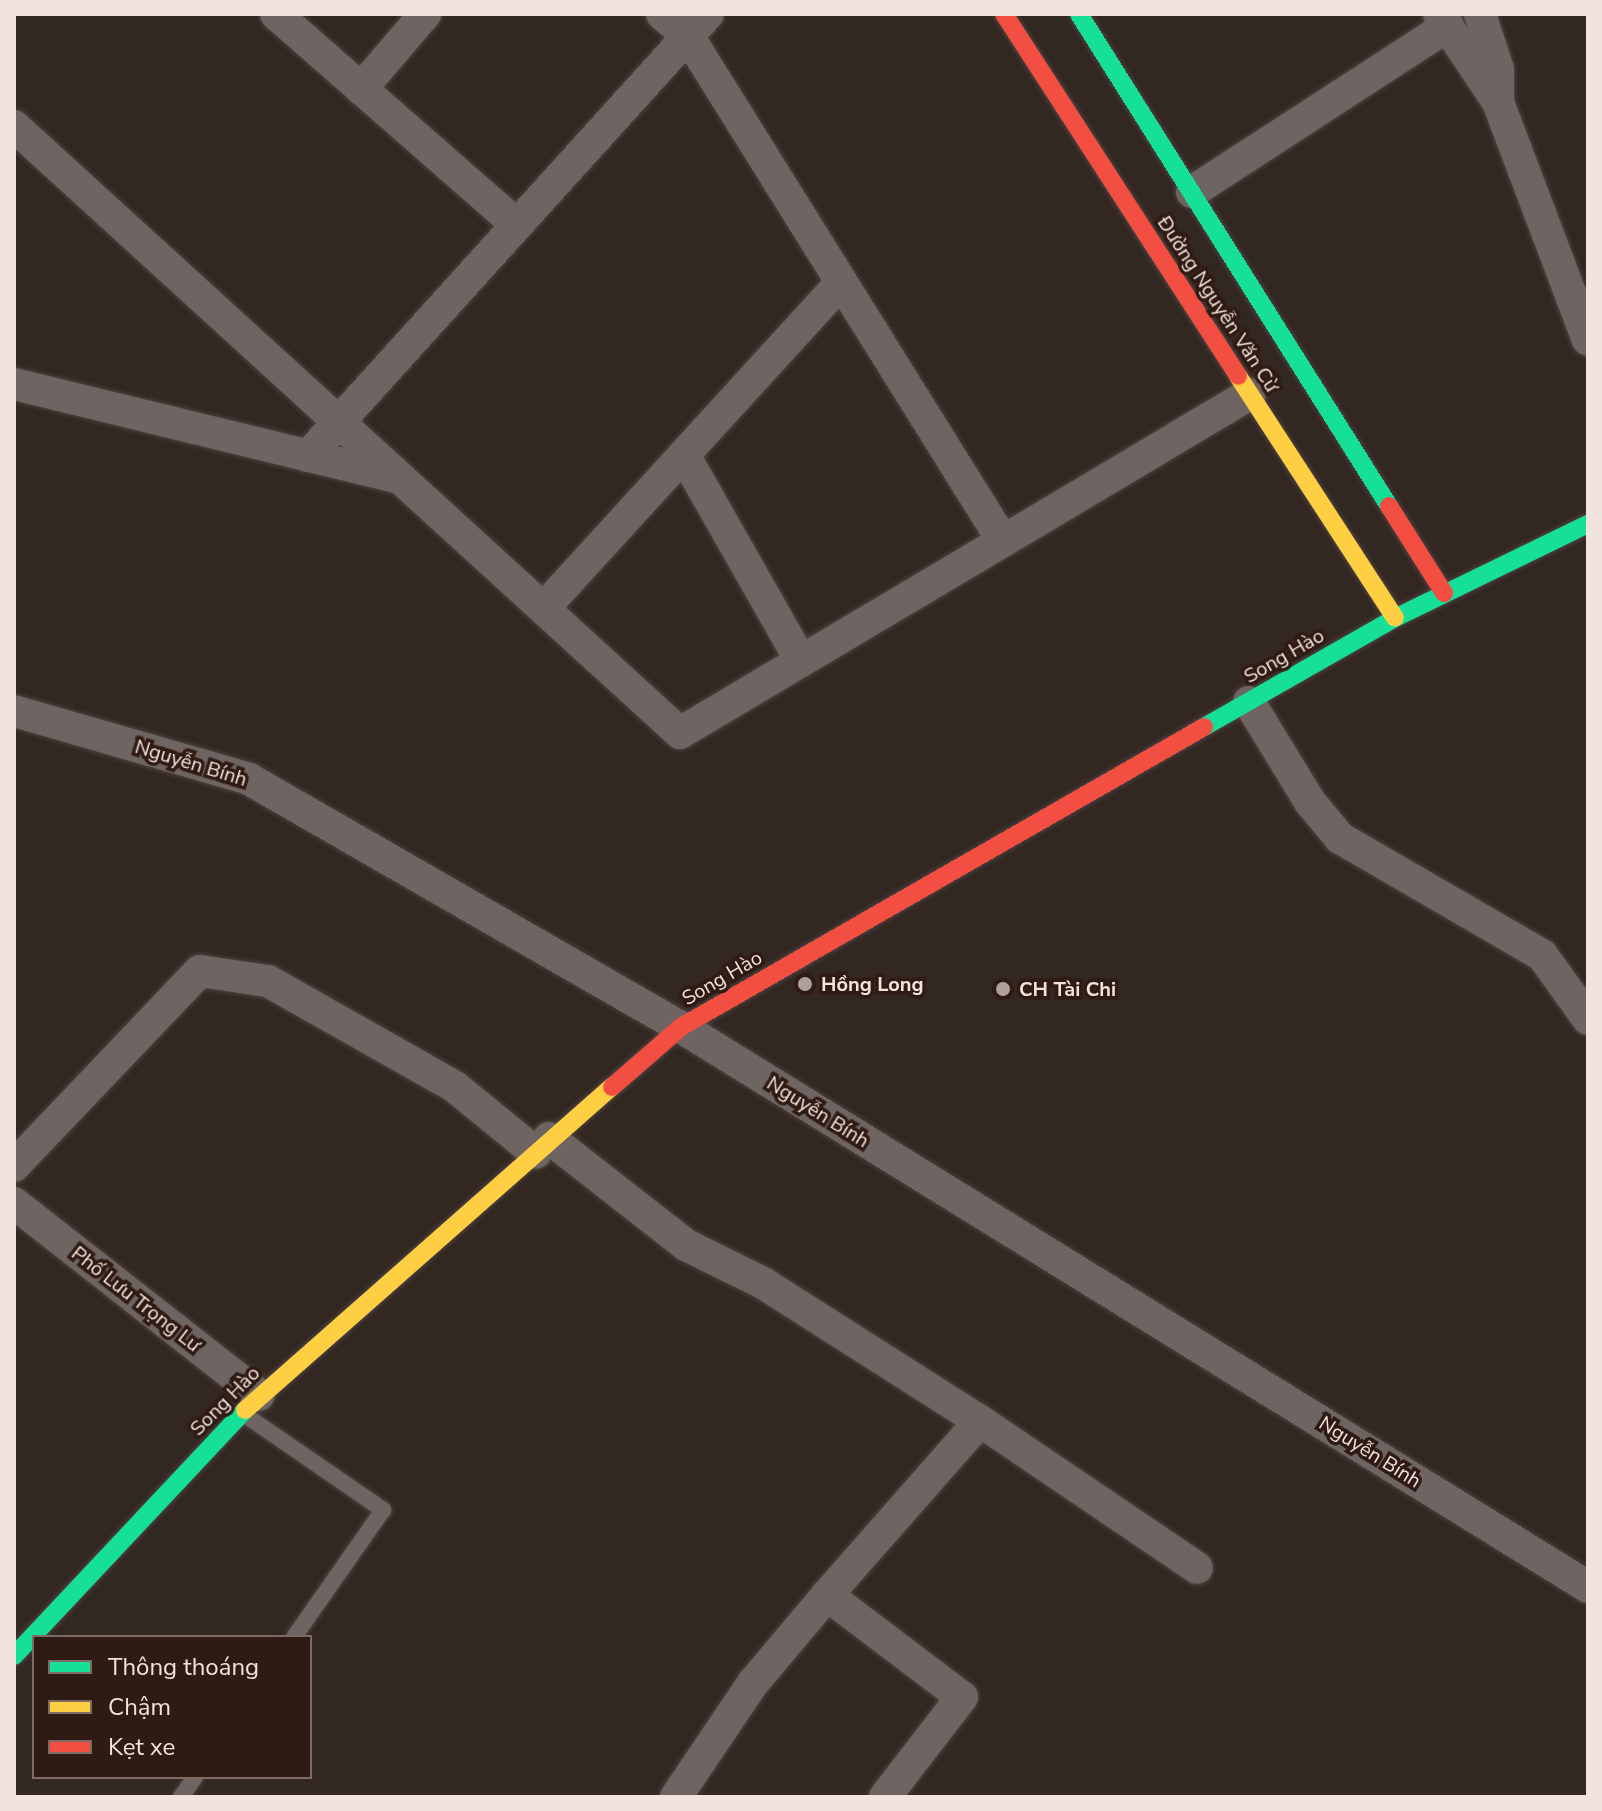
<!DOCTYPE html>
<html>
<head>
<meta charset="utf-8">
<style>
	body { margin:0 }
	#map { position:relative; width:1602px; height:1811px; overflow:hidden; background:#332722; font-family:"Nunito Sans",sans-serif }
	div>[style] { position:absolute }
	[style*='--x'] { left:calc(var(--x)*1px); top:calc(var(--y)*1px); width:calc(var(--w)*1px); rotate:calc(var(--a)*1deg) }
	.roads { filter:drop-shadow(0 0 2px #4d433f) drop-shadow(0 0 2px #4d433f) }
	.lane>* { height:16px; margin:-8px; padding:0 8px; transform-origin:8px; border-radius:8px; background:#6e6461 }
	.street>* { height:32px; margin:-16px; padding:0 16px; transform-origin:16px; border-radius:16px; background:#6e6461 }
	.fast>* { height:18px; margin:-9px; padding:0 9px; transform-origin:9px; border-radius:9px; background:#16e098 }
	.slow>* { height:18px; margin:-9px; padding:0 9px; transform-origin:9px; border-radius:9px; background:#ffcf43 }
	.jam>* { height:18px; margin:-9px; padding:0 9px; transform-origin:9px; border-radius:9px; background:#f24e42 }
	.dots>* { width:22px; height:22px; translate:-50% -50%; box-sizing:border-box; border:4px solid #2f1b13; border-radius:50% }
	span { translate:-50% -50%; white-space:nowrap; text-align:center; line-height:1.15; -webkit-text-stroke:7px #2f1b13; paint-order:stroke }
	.street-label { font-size:20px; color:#f1e3dd }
	.poi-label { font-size:20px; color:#f1e3dd; font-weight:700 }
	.left { translate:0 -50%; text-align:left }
	.frame { position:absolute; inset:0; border:16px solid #f1e3dd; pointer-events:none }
	.legend { position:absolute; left:32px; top:1635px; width:280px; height:144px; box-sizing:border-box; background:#2f1b13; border:2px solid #7d6b64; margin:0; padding:10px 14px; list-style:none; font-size:24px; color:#f1e3dd }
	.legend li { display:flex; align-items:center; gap:16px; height:40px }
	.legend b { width:40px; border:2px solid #7d6b64 }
</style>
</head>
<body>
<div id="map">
	<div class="roads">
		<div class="lane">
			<div style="--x:245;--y:1415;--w:168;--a:34.5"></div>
			<div style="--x:383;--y:1510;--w:155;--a:125"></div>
			<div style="--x:181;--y:1797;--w:24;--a:-55"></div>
		</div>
		<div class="street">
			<div style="--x:276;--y:14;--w:320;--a:41.2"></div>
			<div style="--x:662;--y:14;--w:34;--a:40"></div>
			<div style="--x:688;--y:36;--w:595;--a:58.05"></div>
			<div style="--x:1439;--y:14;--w:106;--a:56.2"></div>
			<div style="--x:1498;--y:102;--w:254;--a:69.3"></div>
			<div style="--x:1480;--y:14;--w:58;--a:71.9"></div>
			<div style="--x:1498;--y:69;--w:31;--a:90"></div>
			<div style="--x:361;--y:89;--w:99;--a:-49.5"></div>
			<div style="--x:14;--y:126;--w:901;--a:42.35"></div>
			<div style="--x:680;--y:733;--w:663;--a:-30.74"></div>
			<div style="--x:1192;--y:192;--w:305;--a:-33"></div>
			<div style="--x:14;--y:384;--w:397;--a:13.7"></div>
			<div style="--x:684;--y:455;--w:237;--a:60.4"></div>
			<div style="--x:308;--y:456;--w:596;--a:-47.86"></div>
			<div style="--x:544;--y:608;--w:440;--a:-47.6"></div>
			<div style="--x:1249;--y:702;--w:117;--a:58.6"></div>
			<div style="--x:1310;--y:802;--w:47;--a:50.2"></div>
			<div style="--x:1340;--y:838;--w:233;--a:30.1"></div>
			<div style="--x:1542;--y:955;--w:79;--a:54.3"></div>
			<div style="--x:14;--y:711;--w:245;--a:16.1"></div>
			<div style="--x:249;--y:779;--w:498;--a:29.9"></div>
			<div style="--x:681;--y:1027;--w:1066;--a:31.69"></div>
			<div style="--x:549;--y:1138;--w:174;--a:38"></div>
			<div style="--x:686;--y:1245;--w:86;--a:26.3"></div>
			<div style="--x:763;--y:1283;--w:257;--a:32.5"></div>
			<div style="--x:980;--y:1421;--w:232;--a:131.3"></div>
			<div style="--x:827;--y:1595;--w:169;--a:37.1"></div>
			<div style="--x:962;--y:1697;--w:126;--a:127.6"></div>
			<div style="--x:14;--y:1166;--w:269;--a:-46.4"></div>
			<div style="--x:200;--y:971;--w:69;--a:8.4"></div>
			<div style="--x:268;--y:981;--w:215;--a:29.5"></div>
			<div style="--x:455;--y:1087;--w:104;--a:39.2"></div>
			<div style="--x:14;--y:1203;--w:311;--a:38.1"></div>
			<div style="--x:980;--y:1421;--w:262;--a:34.1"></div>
			<div style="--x:676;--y:1797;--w:138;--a:-56"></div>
			<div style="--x:753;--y:1683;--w:115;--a:-49.9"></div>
		</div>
		<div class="fast">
			<div style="--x:1079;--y:14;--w:582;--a:57.79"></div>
			<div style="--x:1204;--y:727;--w:220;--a:-29.7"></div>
			<div style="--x:1395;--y:618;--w:215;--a:-26"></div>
			<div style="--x:14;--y:1656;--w:337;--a:-46.8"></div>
		</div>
		<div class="slow">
			<div style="--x:1238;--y:376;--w:288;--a:57"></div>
			<div style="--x:245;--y:1410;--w:489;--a:-41.4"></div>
		</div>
		<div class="jam">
			<div style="--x:1004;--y:14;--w:431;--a:57.1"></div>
			<div style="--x:1389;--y:506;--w:103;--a:57.7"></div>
			<div style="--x:612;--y:1087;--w:91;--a:-41"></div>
			<div style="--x:681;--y:1027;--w:603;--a:-29.84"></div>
		</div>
	</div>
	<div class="dots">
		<div style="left:805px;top:984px;background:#aea19c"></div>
		<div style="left:1003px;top:989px;background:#aea19c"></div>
	</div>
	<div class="street-label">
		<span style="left:1218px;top:304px;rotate:57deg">Đường Nguyễn Văn Cừ</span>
		<span style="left:1284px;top:656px;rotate:-30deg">Song Hào</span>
		<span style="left:191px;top:763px;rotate:17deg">Nguyễn Bính</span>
		<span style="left:722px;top:978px;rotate:-30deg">Song Hào</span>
		<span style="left:818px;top:1112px;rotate:32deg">Nguyễn Bính</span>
		<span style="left:136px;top:1299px;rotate:38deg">Phố Lưu Trọng Lư</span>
		<span style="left:225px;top:1401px;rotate:-45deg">Song Hào</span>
		<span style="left:1370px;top:1452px;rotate:32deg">Nguyễn Bính</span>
	</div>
	<div class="poi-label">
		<span class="left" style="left:821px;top:984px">Hồng Long</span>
		<span class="left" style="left:1019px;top:989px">CH Tài Chi</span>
	</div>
	<div class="frame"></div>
	<ul class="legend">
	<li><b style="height:10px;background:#16e098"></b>Thông thoáng</li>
	<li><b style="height:10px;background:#ffcf43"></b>Chậm</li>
	<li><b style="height:10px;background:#f24e42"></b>Kẹt xe</li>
	</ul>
</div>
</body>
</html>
